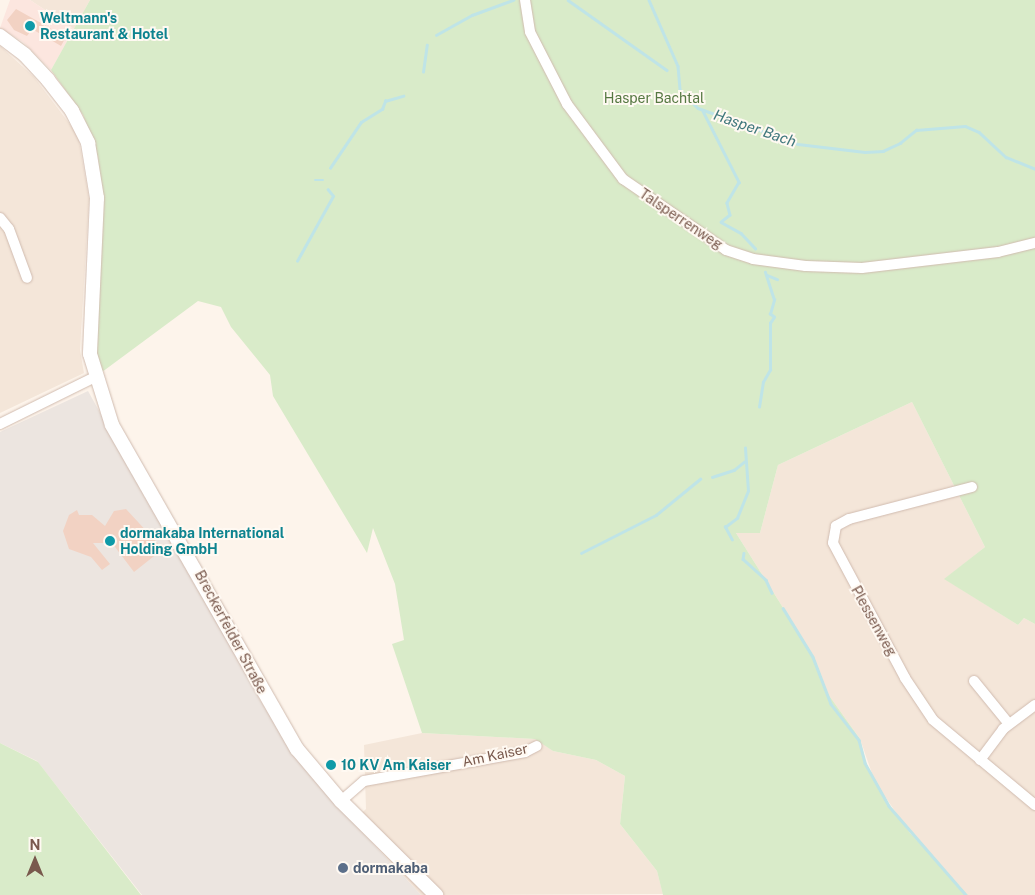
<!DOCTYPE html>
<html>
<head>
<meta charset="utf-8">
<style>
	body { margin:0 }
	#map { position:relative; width:1035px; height:895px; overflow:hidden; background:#fdf4eb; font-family:"Public Sans",sans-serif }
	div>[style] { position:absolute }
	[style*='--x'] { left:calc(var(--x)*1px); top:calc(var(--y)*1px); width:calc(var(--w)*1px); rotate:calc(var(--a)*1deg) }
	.residential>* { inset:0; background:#f4e6d9 }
	.commercial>* { inset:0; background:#fce6df }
	.industrial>* { inset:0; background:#ece5e0 }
	.green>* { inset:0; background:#d9ebc9 }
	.stream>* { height:2.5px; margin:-1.25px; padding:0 1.25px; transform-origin:1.25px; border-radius:1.25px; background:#bfe4e7 }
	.building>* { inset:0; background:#f2d2c3 }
	.roads { filter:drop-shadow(0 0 1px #d0bbaf) drop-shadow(0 0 1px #d0bbaf) }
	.minor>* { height:10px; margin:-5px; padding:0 5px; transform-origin:5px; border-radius:5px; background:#fff }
	.secondary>* { height:14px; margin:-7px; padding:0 7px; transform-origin:7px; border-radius:7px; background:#fff }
	.dots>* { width:14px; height:14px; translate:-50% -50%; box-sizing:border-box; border:2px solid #fff9f2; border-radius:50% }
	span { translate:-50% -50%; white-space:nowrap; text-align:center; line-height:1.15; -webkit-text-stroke:4px #fff9f2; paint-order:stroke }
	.culture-label { font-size:14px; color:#0d838f; font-weight:700 }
	.left { translate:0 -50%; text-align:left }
	.park-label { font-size:14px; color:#567842 }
	.street-label { font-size:14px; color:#79594d }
	.service-label { font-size:14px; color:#4e5e75; font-weight:700 }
	.water-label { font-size:15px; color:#40787d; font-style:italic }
	.north { position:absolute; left:10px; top:835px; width:50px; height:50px; -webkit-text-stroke:4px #fff9f2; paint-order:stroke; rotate:0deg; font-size:14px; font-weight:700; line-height:20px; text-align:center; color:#79594d }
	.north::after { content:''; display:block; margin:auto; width:18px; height:22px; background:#79594d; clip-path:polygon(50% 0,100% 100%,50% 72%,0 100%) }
</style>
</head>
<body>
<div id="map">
	<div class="residential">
		<div style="clip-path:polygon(30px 0,90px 0,74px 29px)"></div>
		<div style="clip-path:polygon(0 46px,34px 77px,78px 135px,89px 199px,80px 350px,84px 373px,0 413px)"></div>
		<div style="clip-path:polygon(912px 402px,985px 547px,945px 579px,1018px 625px,1024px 618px,1035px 624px,1035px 895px,968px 895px,910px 833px,875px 782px,860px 739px,828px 694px,814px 657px,736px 533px,760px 533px,778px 465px)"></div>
		<div style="clip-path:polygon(422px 733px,536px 739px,553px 751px,596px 760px,625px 776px,620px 824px,657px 871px,663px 894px,421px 895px,353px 821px,366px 809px,364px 745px)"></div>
	</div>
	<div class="commercial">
		<div style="clip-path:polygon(10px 0,30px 0,74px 29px,51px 70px,23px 42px,0 28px)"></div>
	</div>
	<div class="industrial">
		<div style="clip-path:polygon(88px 391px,260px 700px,311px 777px,421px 895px,142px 895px,37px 761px,0 743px,0 432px)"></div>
	</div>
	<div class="green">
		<div style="clip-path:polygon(90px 0,1035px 0,1035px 624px,1024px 618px,1018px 625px,944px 579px,985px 547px,912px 402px,778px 465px,760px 533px,736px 533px,814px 657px,828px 694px,860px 739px,866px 763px,890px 806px,910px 833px,968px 895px,663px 895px,657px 871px,620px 824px,625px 776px,596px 760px,553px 751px,535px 739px,422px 733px,392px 644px,404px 640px,395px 584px,373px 528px,367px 553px,273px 396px,270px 375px,231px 327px,221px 307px,198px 301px,98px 375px,93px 311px,100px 197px,98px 157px,83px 115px,51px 70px)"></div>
		<div style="clip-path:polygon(0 743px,38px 762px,141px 895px,0 895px)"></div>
	</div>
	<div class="stream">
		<div style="--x:568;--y:0;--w:121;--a:35.3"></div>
		<div style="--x:649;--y:0;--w:72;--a:66.3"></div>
		<div style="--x:678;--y:66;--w:24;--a:85"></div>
		<div style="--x:680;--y:90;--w:25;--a:45"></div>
		<div style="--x:698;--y:108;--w:106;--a:19.8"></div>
		<div style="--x:798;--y:144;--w:67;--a:6.8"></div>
		<div style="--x:865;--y:152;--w:18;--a:-3"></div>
		<div style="--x:883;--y:151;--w:19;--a:-25"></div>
		<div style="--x:900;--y:143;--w:21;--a:-39"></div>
		<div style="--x:916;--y:130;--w:49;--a:-4.7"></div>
		<div style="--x:965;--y:126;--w:15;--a:23"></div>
		<div style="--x:979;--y:132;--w:37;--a:43"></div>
		<div style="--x:1006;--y:157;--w:31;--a:22"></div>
		<div style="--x:436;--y:35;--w:41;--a:-29.1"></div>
		<div style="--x:472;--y:15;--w:44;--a:-20.1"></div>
		<div style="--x:423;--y:72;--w:27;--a:-82"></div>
		<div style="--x:703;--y:111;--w:80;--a:63.1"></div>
		<div style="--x:739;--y:182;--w:24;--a:120"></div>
		<div style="--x:727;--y:203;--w:12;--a:76"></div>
		<div style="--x:730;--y:215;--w:11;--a:142"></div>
		<div style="--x:721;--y:222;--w:23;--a:29"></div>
		<div style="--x:741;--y:233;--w:21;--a:47"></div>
		<div style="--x:330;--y:168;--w:55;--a:-56"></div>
		<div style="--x:361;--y:122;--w:25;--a:-32"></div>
		<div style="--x:382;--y:109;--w:9;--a:-69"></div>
		<div style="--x:385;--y:101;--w:19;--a:-16"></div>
		<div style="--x:315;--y:180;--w:8;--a:0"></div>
		<div style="--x:297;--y:261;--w:74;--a:-61"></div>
		<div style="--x:333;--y:196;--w:8;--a:-130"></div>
		<div style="--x:767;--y:275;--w:11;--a:22"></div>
		<div style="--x:759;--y:407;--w:25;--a:-81"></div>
		<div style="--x:763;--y:382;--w:14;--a:-60"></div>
		<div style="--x:770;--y:370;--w:47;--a:-90"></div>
		<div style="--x:770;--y:323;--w:7;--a:-56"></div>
		<div style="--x:774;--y:317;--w:5;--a:-143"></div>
		<div style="--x:770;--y:314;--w:15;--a:-74"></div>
		<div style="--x:774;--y:300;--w:29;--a:-108"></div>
		<div style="--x:712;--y:477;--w:23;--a:-18"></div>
		<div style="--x:734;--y:470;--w:13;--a:-39"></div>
		<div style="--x:732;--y:540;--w:15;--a:-118"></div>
		<div style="--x:725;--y:527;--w:15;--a:-37"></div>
		<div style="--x:737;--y:518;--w:29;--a:-68"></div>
		<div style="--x:748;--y:491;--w:43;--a:-94"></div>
		<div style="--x:581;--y:553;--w:84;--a:-26.9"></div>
		<div style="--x:656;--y:515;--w:57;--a:-39.3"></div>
		<div style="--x:744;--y:553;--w:6;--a:99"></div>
		<div style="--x:743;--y:559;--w:31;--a:42"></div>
		<div style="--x:766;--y:580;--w:14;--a:65"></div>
		<div style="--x:783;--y:608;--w:57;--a:58.5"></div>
		<div style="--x:813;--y:657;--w:50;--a:69"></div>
		<div style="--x:831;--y:704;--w:46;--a:52.1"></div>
		<div style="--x:859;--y:740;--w:24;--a:75"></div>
		<div style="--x:865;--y:763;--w:49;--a:60.8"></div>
		<div style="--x:889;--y:806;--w:118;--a:49.1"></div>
	</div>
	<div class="building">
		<div style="clip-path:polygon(16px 9px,66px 37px,61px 46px,32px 29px,27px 36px,14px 30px,7px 20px)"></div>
		<div style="clip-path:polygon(126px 509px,163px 549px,134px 572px,112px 543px,93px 543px,110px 564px,102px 570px,91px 557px,69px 549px,63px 531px,69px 515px,77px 510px,79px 515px,92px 515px,105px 526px,114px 511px)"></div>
	</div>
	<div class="roads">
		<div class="minor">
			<div style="--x:525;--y:0;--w:32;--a:81"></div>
			<div style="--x:530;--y:32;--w:81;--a:62.8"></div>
			<div style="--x:567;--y:104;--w:94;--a:53.3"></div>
			<div style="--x:623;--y:179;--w:125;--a:34.6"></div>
			<div style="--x:726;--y:250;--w:28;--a:18"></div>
			<div style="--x:753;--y:259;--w:53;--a:7.5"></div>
			<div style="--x:806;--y:266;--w:56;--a:2"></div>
			<div style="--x:862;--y:268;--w:137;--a:-6.7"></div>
			<div style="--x:998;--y:252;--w:38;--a:-14"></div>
			<div style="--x:0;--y:218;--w:14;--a:51"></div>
			<div style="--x:9;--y:229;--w:52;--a:69.8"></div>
			<div style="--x:0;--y:424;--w:106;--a:-26.3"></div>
			<div style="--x:972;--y:487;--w:127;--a:165.4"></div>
			<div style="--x:849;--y:519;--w:15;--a:152"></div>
			<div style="--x:836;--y:526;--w:17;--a:100"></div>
			<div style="--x:833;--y:543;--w:153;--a:61.9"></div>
			<div style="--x:905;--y:678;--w:50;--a:56.3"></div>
			<div style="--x:933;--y:720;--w:133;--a:39.8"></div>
			<div style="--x:974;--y:681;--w:55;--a:50.9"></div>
			<div style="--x:980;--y:760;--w:39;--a:-53"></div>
			<div style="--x:1003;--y:729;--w:40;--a:-37"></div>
			<div style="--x:341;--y:801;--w:30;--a:-41"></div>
			<div style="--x:364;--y:781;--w:164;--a:-10.2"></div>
			<div style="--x:525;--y:752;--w:13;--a:-27"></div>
		</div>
		<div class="secondary">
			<div style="--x:0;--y:36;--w:31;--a:37"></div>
			<div style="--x:25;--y:55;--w:34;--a:47"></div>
			<div style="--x:48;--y:80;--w:39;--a:52"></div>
			<div style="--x:72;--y:111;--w:36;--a:63"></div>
			<div style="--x:88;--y:143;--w:56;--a:80.7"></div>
			<div style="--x:97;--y:198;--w:156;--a:92.6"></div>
			<div style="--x:90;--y:354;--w:74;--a:72.8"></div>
			<div style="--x:112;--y:425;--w:373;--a:60.3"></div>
			<div style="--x:297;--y:749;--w:68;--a:49.8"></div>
			<div style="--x:341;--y:801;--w:134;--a:44.7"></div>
		</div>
	</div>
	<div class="dots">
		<div style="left:30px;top:26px;background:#0f9aa8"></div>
		<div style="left:110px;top:541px;background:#0f9aa8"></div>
		<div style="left:331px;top:765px;background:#0f9aa8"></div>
		<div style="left:343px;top:868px;background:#5c6f8a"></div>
	</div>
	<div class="culture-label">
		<span class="left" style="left:40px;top:26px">Weltmann's<br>Restaurant &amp; Hotel</span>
		<span class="left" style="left:120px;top:541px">dormakaba International<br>Holding GmbH</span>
		<span class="left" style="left:341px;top:765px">10 KV Am Kaiser</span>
	</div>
	<div class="park-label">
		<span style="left:654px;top:98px">Hasper Bachtal</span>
	</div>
	<div class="street-label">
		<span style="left:681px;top:219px;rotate:34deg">Talsperrenweg</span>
		<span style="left:874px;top:621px;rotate:61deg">Plessenweg</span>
		<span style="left:231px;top:632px;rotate:62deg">Breckerfelder Straße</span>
		<span style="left:495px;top:755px;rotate:-12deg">Am Kaiser</span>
	</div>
	<div class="service-label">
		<span class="left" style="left:353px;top:868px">dormakaba</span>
	</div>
	<div class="water-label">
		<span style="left:755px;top:128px;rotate:19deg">Hasper Bach</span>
	</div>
	<div class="north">N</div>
</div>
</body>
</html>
